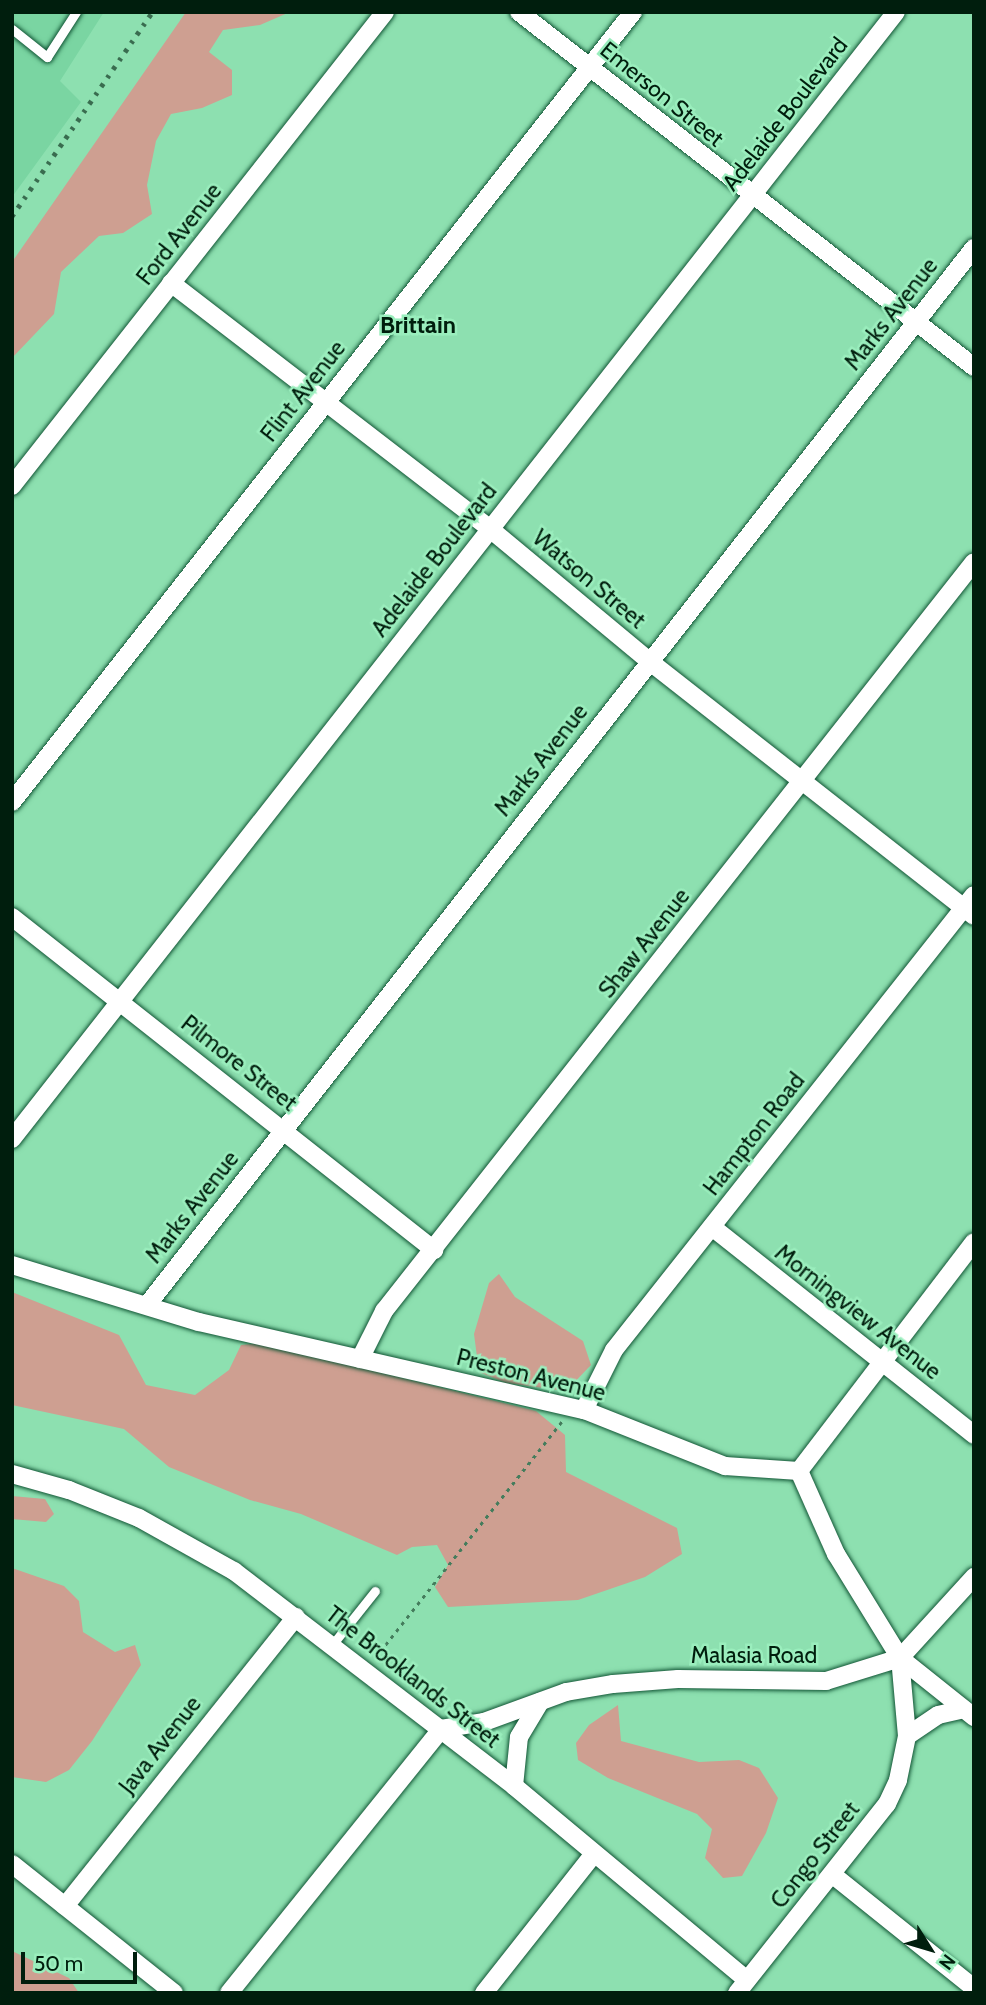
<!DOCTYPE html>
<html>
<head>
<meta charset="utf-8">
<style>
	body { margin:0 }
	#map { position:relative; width:986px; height:2005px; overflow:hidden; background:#8de0b0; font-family:Cabin,sans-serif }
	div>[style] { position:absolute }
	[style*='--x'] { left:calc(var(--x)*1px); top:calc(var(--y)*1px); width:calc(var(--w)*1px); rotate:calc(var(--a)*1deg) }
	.built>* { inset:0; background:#7ad5a2 }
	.green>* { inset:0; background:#ce9f91 }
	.path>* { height:2.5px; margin-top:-1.25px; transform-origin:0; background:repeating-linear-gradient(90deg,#447c5c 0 3.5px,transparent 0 8.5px) }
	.roads { filter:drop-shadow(0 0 2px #115535) drop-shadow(0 0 2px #115535) }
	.lane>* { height:9px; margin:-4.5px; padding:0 4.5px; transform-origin:4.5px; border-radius:4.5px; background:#fff }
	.street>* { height:18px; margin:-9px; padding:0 9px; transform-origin:9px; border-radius:9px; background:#fff }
	.rail>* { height:4.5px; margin-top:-2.25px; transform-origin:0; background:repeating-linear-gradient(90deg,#396c4f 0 3.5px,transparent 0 10.5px) }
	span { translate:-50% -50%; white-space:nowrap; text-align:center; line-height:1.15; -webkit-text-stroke:5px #9aeebd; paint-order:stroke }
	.street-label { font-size:23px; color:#001e0d }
	.neighbourhood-label { font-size:24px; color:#001e0d; font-weight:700 }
	.frame { position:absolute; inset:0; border:14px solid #001e0d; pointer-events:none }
	.north { position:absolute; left:895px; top:1914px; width:70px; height:70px; -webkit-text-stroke:5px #9aeebd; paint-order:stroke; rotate:127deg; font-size:19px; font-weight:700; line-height:28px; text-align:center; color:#001e0d }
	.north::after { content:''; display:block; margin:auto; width:24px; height:32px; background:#001e0d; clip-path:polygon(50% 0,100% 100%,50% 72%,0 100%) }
	.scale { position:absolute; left:21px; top:1952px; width:116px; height:32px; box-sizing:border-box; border:4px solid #001e0d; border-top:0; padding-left:9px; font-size:21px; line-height:24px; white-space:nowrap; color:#001e0d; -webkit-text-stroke:5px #9aeebd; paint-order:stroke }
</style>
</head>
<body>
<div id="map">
	<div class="built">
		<div style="clip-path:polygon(12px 12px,104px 12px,60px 81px,81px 102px,12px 197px)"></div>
	</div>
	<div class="green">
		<div style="clip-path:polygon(186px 12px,290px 12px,260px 25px,223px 30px,209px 52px,232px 70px,232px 95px,202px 108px,171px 114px,156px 141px,147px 185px,152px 214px,123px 233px,99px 236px,61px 272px,54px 314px,12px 358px,12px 262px)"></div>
		<div style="clip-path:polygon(499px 1274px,515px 1297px,583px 1341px,591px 1365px,566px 1391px,506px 1383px,479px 1372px,474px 1334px,489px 1283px)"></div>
		<div style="clip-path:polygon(12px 1292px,119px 1335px,146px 1385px,195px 1395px,229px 1370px,241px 1345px,260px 1343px,536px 1411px,565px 1435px,566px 1472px,677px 1528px,682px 1554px,645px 1577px,578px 1600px,448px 1607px,435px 1587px,448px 1565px,437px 1545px,412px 1547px,397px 1555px,301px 1514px,250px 1500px,169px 1467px,124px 1429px,12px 1405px)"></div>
		<div style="clip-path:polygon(12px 1496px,45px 1499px,54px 1514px,46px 1522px,12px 1519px)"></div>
		<div style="clip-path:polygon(12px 1568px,64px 1586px,79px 1601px,83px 1632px,115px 1652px,135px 1645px,141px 1665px,92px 1741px,69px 1770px,46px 1782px,12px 1777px)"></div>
		<div style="clip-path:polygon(618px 1705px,621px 1741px,699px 1762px,739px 1760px,759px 1768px,778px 1798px,766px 1833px,742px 1876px,723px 1878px,705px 1858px,712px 1829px,697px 1814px,608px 1778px,578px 1760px,576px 1743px,589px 1725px)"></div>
		<div style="clip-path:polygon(12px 1951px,69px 1978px,79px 1993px,12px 1993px)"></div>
	</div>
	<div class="path">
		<div style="--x:375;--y:1658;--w:302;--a:-51.7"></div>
	</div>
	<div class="roads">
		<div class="lane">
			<div style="--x:12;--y:29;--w:45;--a:38.7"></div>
			<div style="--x:47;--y:57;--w:54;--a:-57.2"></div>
			<div style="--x:332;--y:1645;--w:69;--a:-51.5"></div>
		</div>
		<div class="street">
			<div style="--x:519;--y:12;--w:577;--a:37.96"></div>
			<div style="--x:171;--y:283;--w:401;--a:37.6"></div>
			<div style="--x:489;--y:528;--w:208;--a:39.7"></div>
			<div style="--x:649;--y:661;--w:413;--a:38.1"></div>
			<div style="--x:12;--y:486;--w:603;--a:-51.8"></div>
			<div style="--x:12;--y:802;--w:1005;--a:-51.83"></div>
			<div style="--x:12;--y:917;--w:538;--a:38.28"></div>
			<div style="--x:12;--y:1139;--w:1432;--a:-51.89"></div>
			<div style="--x:712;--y:1227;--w:335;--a:38.4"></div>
			<div style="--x:12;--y:1265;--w:195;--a:17"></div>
			<div style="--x:199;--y:1322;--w:395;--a:12.9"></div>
			<div style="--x:584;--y:1410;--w:152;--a:21.7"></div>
			<div style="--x:725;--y:1466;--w:74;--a:3.9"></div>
			<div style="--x:148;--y:1304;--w:1341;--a:-51.97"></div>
			<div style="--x:360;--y:1359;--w:54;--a:-63.4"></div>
			<div style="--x:384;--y:1311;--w:953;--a:-51.77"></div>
			<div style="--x:584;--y:1410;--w:67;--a:-63.4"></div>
			<div style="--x:614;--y:1350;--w:580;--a:-51.65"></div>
			<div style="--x:799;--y:1471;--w:288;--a:-52.6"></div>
			<div style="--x:12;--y:1474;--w:59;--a:15.7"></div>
			<div style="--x:69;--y:1490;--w:75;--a:21.8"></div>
			<div style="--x:139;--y:1518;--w:109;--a:29.2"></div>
			<div style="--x:234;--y:1571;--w:353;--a:37.5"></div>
			<div style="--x:514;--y:1786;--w:303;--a:39.8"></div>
			<div style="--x:900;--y:1658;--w:95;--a:38.6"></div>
			<div style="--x:907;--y:1736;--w:37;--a:-34"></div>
			<div style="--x:938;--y:1715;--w:26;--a:-13"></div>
			<div style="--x:514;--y:1786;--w:49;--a:-84.2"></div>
			<div style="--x:519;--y:1737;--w:41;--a:-59"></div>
			<div style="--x:12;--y:1864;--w:207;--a:38.5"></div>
			<div style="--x:833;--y:1875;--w:181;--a:38.7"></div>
			<div style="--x:65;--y:1906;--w:370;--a:-51.4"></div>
			<div style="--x:229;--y:1993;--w:339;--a:-51.2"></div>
			<div style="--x:441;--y:1729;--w:44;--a:-9.2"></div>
			<div style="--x:484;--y:1722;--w:87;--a:-20.1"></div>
			<div style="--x:566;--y:1692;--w:48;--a:-9.7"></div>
			<div style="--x:613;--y:1684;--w:65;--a:-4.4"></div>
			<div style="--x:678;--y:1679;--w:148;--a:0.8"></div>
			<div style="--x:826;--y:1681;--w:77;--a:-17.3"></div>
			<div style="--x:900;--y:1658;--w:110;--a:-47.6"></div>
			<div style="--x:484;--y:1993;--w:176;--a:-51.7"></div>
			<div style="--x:737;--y:1993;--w:241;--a:-51.6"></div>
			<div style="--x:887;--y:1804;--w:26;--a:-65"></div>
			<div style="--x:898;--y:1780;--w:45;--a:-78.4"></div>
			<div style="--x:907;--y:1736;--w:78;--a:-95.1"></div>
			<div style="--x:900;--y:1658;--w:122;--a:-121.6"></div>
			<div style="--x:836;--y:1554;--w:91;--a:-114"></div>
		</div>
	</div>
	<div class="rail">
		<div style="--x:12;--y:216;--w:247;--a:-55.5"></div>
	</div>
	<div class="street-label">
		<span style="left:662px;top:94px;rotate:39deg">Emerson Street</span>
		<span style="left:785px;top:114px;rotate:-52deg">Adelaide Boulevard</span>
		<span style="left:179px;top:234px;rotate:-52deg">Ford Avenue</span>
		<span style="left:891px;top:314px;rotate:-52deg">Marks Avenue</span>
		<span style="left:303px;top:391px;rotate:-52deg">Flint Avenue</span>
		<span style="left:434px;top:560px;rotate:-52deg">Adelaide Boulevard</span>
		<span style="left:589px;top:579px;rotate:40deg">Watson Street</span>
		<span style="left:541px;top:760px;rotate:-52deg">Marks Avenue</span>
		<span style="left:644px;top:943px;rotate:-52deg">Shaw Avenue</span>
		<span style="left:239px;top:1063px;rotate:38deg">Pilmore Street</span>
		<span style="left:754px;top:1134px;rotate:-52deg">Hampton Road</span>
		<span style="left:192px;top:1207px;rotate:-52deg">Marks Avenue</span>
		<span style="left:858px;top:1312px;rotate:38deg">Morningview Avenue</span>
		<span style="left:531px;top:1375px;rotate:14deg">Preston Avenue</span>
		<span style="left:754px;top:1655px">Malasia Road</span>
		<span style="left:413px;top:1677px;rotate:38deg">The Brooklands Street</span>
		<span style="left:160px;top:1745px;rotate:-52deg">Java Avenue</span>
		<span style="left:815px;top:1855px;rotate:-52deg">Congo Street</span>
	</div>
	<div class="neighbourhood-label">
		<span style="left:418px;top:325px">Brittain</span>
	</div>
	<div class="frame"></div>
	<div class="north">N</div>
	<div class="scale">50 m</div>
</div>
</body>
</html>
